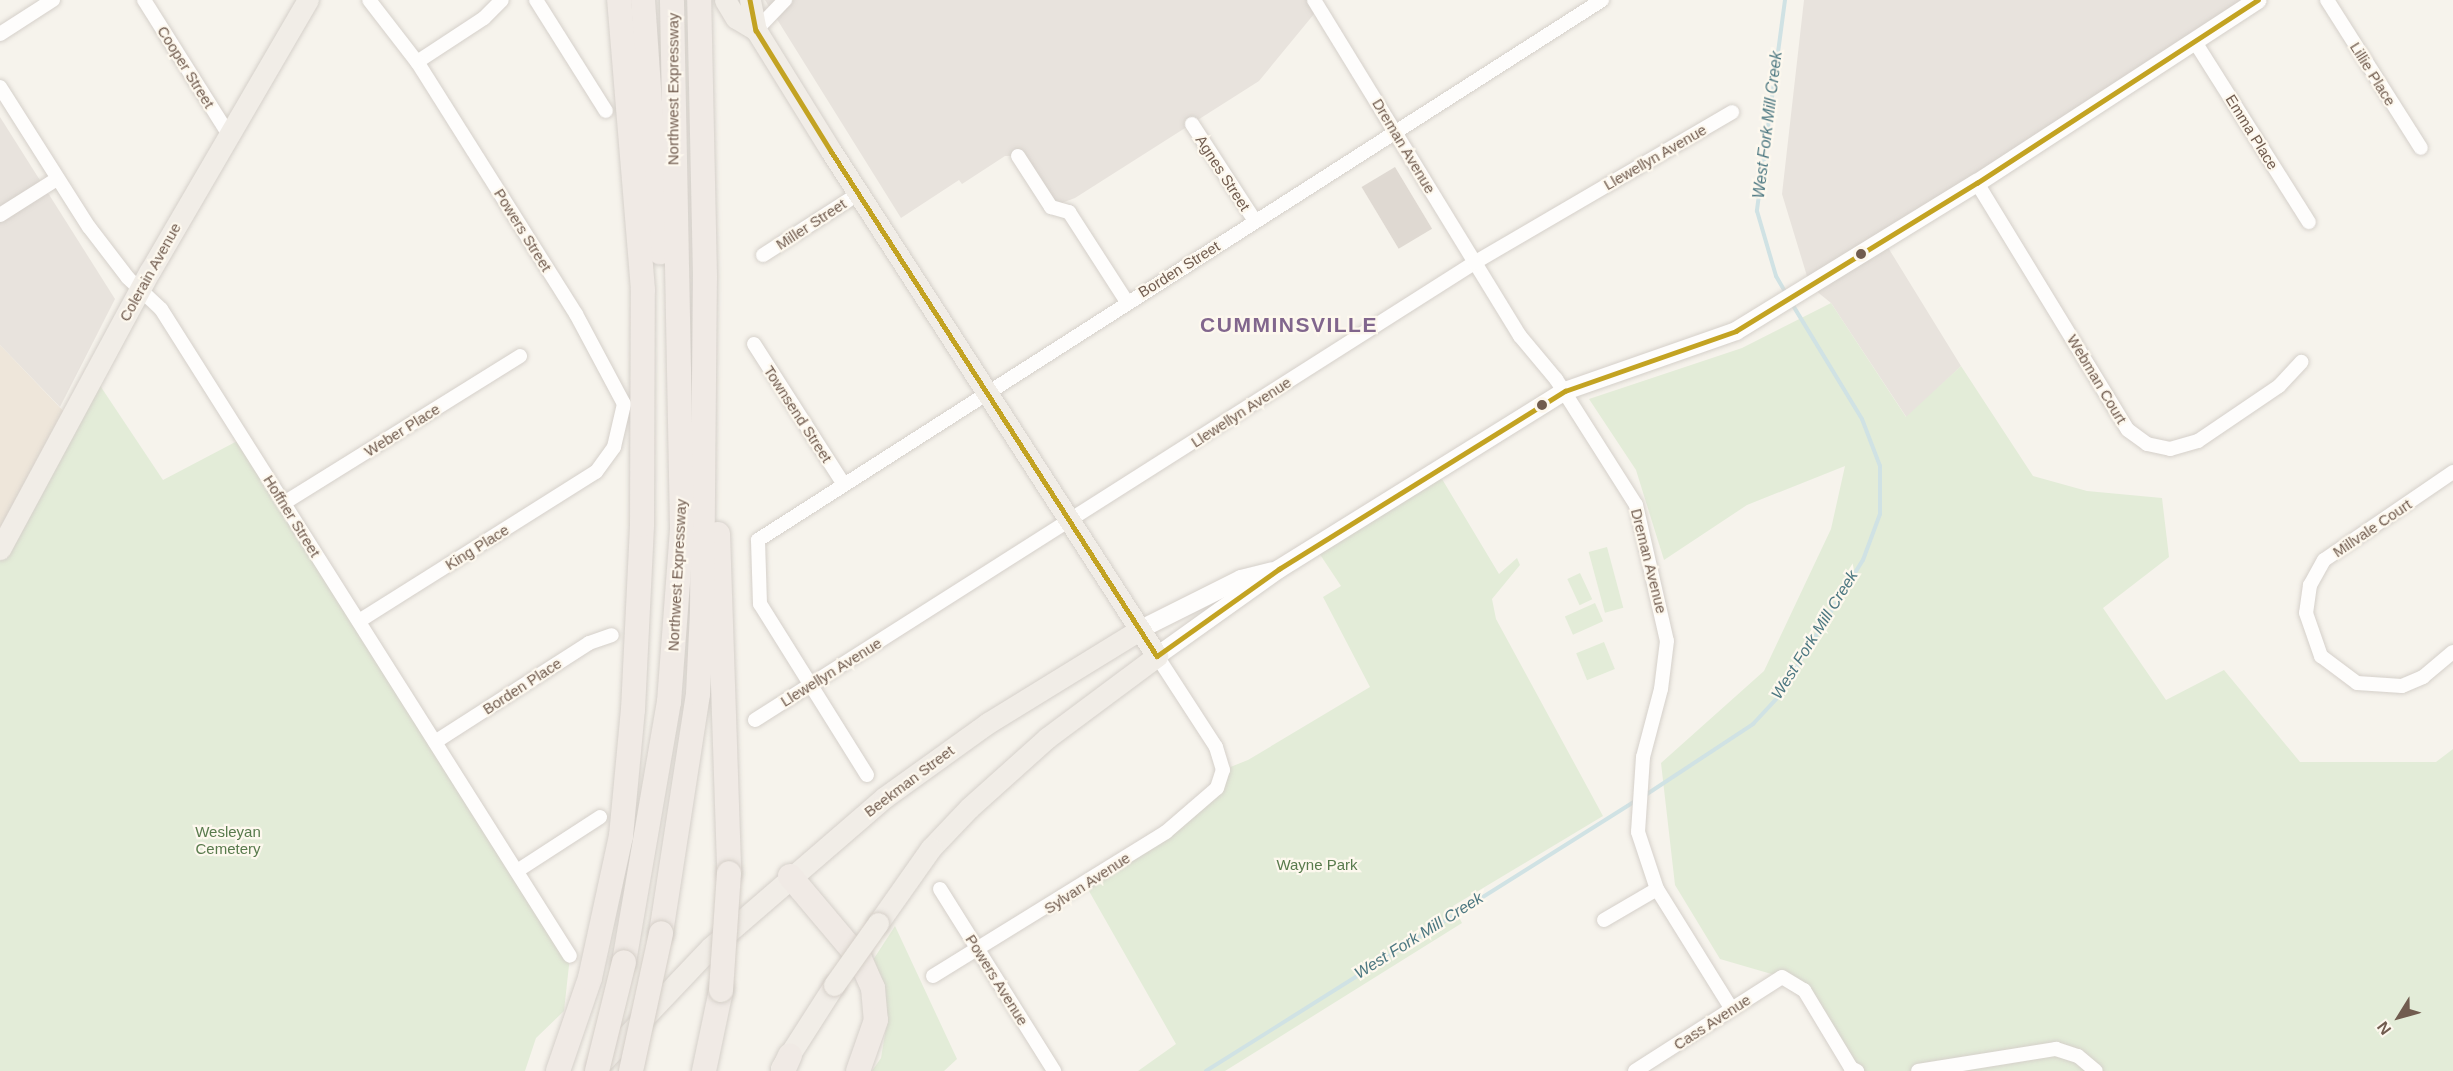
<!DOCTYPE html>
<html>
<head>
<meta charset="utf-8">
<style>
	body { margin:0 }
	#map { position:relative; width:2453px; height:1071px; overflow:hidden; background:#f6f3ec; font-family:Arial,sans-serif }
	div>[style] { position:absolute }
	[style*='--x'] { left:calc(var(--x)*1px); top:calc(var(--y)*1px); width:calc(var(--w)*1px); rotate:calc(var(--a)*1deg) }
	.residential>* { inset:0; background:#eee6da }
	.industrial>* { inset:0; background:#e8e3dd }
	.green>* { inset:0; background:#e3ecd8; transform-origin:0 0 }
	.stream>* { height:4px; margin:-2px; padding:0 2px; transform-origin:2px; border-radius:2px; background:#d0e2e4 }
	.building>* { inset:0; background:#dfd9d2; transform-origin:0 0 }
	.roads { filter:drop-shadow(0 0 2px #d5d0ca) drop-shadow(0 0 2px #d5d0ca) }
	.street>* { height:14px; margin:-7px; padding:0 7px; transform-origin:7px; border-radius:7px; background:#fefdfc }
	.secondary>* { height:18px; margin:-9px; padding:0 9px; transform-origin:9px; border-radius:9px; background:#fefdfc }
	.primary>* { height:21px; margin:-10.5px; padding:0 10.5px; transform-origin:10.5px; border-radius:10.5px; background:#f1ede7 }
	.highway>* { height:24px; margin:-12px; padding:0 12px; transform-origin:12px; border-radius:12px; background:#f0eae5 }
	.bridges { filter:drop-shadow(0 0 2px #d4cec7) drop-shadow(0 0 2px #d4cec7) }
	.primary-bridge>* { height:21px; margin:-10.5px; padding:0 10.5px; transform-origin:10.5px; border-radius:10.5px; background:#f1ede7 }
	.highway-bridge>* { height:24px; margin:-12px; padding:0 12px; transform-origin:12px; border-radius:12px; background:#f0eae5 }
	.bus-1>* { height:4.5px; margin:-2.25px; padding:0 2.25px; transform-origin:2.25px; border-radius:2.25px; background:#c3a322 }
	.dots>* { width:16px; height:16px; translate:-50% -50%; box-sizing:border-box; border:3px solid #fdf8ee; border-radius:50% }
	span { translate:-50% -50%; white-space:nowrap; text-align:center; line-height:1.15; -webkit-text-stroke:4.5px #fdf8ee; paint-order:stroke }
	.street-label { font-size:15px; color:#715c4f }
	.park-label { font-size:15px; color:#587a4c }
	.water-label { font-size:16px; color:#4c7781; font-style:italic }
	.district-label { font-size:21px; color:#81668d; font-weight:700; letter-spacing:1.5px }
	.north { position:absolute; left:2369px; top:987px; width:60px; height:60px; -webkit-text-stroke:4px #fdf8ee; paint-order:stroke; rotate:233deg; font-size:16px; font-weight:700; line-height:24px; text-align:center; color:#715c4f }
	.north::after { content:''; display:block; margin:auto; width:21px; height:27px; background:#715c4f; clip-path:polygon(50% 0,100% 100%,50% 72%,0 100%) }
</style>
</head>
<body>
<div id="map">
	<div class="residential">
		<div style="clip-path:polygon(0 345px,70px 418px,0 549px)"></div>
	</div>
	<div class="industrial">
		<div style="clip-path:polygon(765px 0,1314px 0,1319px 8px,1259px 81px,1075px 198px,1051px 207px,1018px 156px,1005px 156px,962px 184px,959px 180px,901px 218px)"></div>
		<div style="clip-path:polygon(1804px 0,2258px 0,1884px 241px,1961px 366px,1907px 418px,1831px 303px,1810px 286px,1782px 194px)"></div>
		<div style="clip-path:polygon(0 117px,115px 299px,60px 407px,0 345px)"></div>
	</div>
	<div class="green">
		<div style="clip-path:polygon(1831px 303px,1906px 417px,1961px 366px,2033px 476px,2087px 491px,2162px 498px,2169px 557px,2103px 608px,2166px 700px,2224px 670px,2300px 762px,2436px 762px,2453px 749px,2453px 1071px,1850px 1071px,1789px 979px,1720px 959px,1675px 885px,1661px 763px,1764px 671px,1831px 529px,1845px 466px,1747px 505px,1664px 560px,1636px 470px,1589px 399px,1742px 348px)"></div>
		<div style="clip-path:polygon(93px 375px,163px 480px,243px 438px,570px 956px,564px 1011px,536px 1038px,525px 1071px,0 1071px,0 549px)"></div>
		<div style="clip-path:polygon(1436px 469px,1499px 574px,1517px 558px,1520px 565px,1492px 599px,1496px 619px,1603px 816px,1453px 906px,1462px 923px,1225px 1071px,1138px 1071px,1176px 1044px,1085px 884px,1185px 818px,1223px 770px,1248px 760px,1370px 687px,1323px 597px,1341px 586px,1315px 547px)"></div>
		<div style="left:1607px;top:547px;width:63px;height:19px;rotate:75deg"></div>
		<div style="left:1580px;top:573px;width:29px;height:14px;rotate:65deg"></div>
		<div style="left:1595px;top:603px;width:20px;height:33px;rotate:66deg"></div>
		<div style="left:1604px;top:642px;width:29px;height:30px;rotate:68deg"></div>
		<div style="clip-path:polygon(895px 926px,957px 1059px,944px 1071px,872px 1071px,881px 1058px,888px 1016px,873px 960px)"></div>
	</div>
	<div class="stream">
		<div style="--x:1785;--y:0;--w:213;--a:97.6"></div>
		<div style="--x:1757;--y:211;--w:68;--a:73.7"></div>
		<div style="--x:1776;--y:276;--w:22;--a:60"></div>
		<div style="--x:1644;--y:796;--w:131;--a:-33.4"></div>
		<div style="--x:1753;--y:724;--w:37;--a:-47"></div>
		<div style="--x:1778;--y:697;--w:161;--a:-58.2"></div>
		<div style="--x:1863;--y:560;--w:49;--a:-69.7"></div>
		<div style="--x:1880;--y:514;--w:48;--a:-90"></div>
		<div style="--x:1880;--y:466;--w:50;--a:-111"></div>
		<div style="--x:1862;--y:419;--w:135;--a:-121.3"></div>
		<div style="--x:1206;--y:1071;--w:509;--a:-32.16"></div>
	</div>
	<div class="building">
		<div style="left:1395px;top:167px;width:72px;height:39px;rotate:59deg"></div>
	</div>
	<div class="roads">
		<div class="street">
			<div style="--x:144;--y:0;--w:160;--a:57.8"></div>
			<div style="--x:536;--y:0;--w:131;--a:57.8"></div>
			<div style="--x:1314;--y:0;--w:394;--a:58.5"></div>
			<div style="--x:1520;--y:336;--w:56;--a:50.1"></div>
			<div style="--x:1556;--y:379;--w:149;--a:57.6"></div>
			<div style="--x:1636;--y:505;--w:139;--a:77.2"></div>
			<div style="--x:1667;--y:641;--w:48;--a:97.1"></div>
			<div style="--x:1661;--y:689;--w:70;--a:104.8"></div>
			<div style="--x:1643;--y:757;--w:75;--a:93.8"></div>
			<div style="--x:1638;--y:832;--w:60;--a:71.6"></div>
			<div style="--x:1657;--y:889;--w:140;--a:58.1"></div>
			<div style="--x:2327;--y:0;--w:175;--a:57.6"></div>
			<div style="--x:756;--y:30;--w:42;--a:-46"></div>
			<div style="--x:0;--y:34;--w:63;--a:-32.7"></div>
			<div style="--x:2195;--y:42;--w:213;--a:57.7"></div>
			<div style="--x:417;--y:62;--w:80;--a:-33.3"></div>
			<div style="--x:484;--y:18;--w:25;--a:-45"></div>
			<div style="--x:0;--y:87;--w:166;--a:57.6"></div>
			<div style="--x:89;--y:227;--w:64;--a:52.6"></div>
			<div style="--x:128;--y:278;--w:45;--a:43.2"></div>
			<div style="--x:161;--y:309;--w:765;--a:57.7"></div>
			<div style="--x:1192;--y:124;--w:116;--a:57"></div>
			<div style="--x:1018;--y:156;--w:61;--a:57.1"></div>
			<div style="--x:1051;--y:207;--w:19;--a:16"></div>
			<div style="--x:1069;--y:212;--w:107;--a:57.2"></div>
			<div style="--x:1977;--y:183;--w:289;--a:58.6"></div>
			<div style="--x:2128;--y:430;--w:24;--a:36"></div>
			<div style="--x:2147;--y:444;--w:24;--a:12"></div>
			<div style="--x:2170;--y:449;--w:29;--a:-16"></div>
			<div style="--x:2198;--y:441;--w:98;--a:-34.2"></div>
			<div style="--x:2279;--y:386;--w:33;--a:-47"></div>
			<div style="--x:0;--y:215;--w:67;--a:-32.3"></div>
			<div style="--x:763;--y:255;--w:113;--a:-32.7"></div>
			<div style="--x:754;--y:344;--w:165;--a:57.4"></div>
			<div style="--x:2453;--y:472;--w:156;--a:145.7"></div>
			<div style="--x:2324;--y:560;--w:29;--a:119"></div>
			<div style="--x:2310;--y:585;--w:28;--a:98"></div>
			<div style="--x:2306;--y:613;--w:46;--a:70.8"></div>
			<div style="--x:2321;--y:656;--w:45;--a:36.9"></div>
			<div style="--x:2357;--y:683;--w:45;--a:3.8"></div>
			<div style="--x:2402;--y:686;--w:23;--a:-23"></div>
			<div style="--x:2423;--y:677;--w:39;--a:-40"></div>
			<div style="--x:284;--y:503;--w:278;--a:-31.9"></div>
			<div style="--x:359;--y:621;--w:280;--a:-32.2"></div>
			<div style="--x:596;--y:472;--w:31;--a:-54"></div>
			<div style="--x:614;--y:447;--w:44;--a:-76.9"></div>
			<div style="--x:624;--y:404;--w:102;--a:-118.1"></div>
			<div style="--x:576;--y:314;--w:298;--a:-122.2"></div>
			<div style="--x:417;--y:62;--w:78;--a:-127.7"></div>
			<div style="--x:755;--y:720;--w:852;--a:-32.44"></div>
			<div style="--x:1474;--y:263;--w:299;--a:-30.3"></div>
			<div style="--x:435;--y:742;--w:183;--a:-32.7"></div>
			<div style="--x:589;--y:643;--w:24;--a:-19"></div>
			<div style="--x:867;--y:775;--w:202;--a:-122"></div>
			<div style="--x:760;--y:604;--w:64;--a:-91.8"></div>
			<div style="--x:758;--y:540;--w:1002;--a:-32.61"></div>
			<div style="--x:517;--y:871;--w:99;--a:-33"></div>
			<div style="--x:940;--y:889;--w:215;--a:57.9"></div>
			<div style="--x:1604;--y:920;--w:61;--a:-30.3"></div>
			<div style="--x:933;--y:976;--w:274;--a:-31.7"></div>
			<div style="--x:1166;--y:832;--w:67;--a:-40.8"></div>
			<div style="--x:1217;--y:788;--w:19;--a:-72"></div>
			<div style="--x:1223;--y:770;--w:24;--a:-107"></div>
			<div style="--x:1216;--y:747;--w:108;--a:-123"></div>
			<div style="--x:1635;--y:1071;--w:174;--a:-32.6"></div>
			<div style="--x:1782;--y:977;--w:26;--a:31"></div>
			<div style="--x:1804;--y:990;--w:91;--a:58.9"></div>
			<div style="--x:1851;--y:1068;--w:7;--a:27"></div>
			<div style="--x:1918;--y:1071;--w:140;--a:-9.1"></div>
			<div style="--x:2056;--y:1049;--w:23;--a:18"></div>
			<div style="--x:2078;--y:1056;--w:23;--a:40"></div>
		</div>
		<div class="secondary">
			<div style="--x:1139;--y:630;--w:114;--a:-26.6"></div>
			<div style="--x:1241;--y:579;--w:32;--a:-14"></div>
			<div style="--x:1157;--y:656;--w:150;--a:-35.5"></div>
			<div style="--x:1279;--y:569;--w:337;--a:-31.9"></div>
			<div style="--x:1565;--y:391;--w:181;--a:-19.3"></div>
			<div style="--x:1736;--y:331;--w:283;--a:-31.6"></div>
			<div style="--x:1977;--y:183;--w:335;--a:-33.1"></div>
		</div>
		<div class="primary">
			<div style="--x:725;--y:0;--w:21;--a:59"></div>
			<div style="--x:736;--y:18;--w:23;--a:31"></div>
			<div style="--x:750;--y:0;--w:31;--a:79"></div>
			<div style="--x:756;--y:30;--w:142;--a:58.2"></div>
			<div style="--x:831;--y:151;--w:601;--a:57.16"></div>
			<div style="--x:1157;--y:656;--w:137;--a:143.3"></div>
			<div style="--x:1047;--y:738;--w:105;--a:138.1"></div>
			<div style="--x:969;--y:808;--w:55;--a:133.5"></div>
			<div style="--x:931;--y:848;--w:92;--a:125.2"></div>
			<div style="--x:0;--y:549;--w:316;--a:-61.7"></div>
			<div style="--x:150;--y:271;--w:314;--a:-59.8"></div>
			<div style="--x:598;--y:1066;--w:163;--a:-46.5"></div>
			<div style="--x:710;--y:948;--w:231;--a:-40.8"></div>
			<div style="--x:885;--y:797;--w:127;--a:-35.7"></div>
			<div style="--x:988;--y:723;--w:177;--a:-31.6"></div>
			<div style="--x:781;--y:1068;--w:98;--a:-57.4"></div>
		</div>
		<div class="highway">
			<div style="--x:643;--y:0;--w:253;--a:86.1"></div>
			<div style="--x:718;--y:534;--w:339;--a:88.1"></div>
			<div style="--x:790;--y:876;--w:109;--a:49.9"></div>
			<div style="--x:860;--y:959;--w:32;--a:66"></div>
			<div style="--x:873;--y:988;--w:32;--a:85"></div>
			<div style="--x:876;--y:1020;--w:54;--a:109.4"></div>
			<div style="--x:661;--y:933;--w:242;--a:-81.2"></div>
			<div style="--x:698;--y:694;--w:83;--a:-87.2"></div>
			<div style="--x:702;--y:611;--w:334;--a:-89.5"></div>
			<div style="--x:705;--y:277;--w:277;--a:-91.2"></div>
			<div style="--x:624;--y:962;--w:264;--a:-80.2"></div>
			<div style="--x:669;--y:702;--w:174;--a:-85.7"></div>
			<div style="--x:682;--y:528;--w:528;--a:-91.09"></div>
			<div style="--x:558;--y:1071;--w:98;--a:-71"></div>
			<div style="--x:590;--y:978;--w:145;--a:-77.7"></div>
			<div style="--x:621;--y:836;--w:127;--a:-84.6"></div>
			<div style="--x:633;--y:710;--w:185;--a:-87.2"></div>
			<div style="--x:642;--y:525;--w:235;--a:-89.8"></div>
			<div style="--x:643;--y:290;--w:291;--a:-94.7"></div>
			<div style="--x:704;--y:1071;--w:83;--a:-78.1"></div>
			<div style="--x:783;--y:1071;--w:17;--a:-66"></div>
		</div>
	</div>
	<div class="bridges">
		<div class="primary-bridge">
			<div style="--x:834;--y:985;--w:76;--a:-54.6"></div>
		</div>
		<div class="highway-bridge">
			<div style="--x:721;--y:990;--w:117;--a:-86.1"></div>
			<div style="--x:597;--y:1071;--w:112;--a:-76.1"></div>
			<div style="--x:631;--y:1071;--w:141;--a:-77.7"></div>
		</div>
	</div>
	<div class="bus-1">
		<div style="--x:750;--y:0;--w:31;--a:79"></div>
		<div style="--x:756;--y:30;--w:142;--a:58.2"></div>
		<div style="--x:831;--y:151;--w:601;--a:57.16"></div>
		<div style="--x:1157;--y:656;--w:150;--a:-35.5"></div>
		<div style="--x:1279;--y:569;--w:337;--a:-31.9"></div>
		<div style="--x:1565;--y:391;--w:181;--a:-19.3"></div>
		<div style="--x:1736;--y:331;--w:283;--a:-31.6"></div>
		<div style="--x:1977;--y:183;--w:335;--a:-33.1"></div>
	</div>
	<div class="dots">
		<div style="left:1861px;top:254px;background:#715c4f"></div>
		<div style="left:1542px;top:405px;background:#715c4f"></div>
	</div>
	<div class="street-label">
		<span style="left:186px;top:67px;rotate:58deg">Cooper Street</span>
		<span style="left:2373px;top:74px;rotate:58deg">Lillie Place</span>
		<span style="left:673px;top:89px;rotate:-90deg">Northwest Expressway</span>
		<span style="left:2252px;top:132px;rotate:58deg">Emma Place</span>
		<span style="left:1404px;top:146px;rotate:59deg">Dreman Avenue</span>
		<span style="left:1655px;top:157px;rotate:-30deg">Llewellyn Avenue</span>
		<span style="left:1223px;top:173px;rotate:57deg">Agnes Street</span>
		<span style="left:811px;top:224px;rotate:-33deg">Miller Street</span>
		<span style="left:523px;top:230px;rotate:58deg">Powers Street</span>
		<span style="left:1179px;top:269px;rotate:-32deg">Borden Street</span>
		<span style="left:150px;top:272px;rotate:-61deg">Colerain Avenue</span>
		<span style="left:2097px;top:379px;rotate:59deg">Webman Court</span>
		<span style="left:1241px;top:412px;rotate:-33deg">Llewellyn Avenue</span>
		<span style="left:798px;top:414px;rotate:57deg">Townsend Street</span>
		<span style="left:402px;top:430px;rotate:-32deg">Weber Place</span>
		<span style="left:292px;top:516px;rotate:58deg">Hoffner Street</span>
		<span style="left:2372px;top:528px;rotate:-34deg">Millvale Court</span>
		<span style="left:477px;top:547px;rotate:-32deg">King Place</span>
		<span style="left:1649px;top:561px;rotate:76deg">Dreman Avenue</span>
		<span style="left:677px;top:575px;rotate:-87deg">Northwest Expressway</span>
		<span style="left:831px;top:672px;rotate:-32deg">Llewellyn Avenue</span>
		<span style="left:522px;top:686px;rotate:-33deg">Borden Place</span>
		<span style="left:909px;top:781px;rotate:-37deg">Beekman Street</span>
		<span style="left:1087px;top:883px;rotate:-33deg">Sylvan Avenue</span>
		<span style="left:997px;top:980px;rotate:58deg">Powers Avenue</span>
		<span style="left:1712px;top:1022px;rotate:-33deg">Cass Avenue</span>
	</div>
	<div class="park-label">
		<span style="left:228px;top:840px">Wesleyan<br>Cemetery</span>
		<span style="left:1317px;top:865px">Wayne Park</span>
	</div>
	<div class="water-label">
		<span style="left:1768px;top:125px;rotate:-83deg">West Fork Mill Creek</span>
		<span style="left:1815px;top:635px;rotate:-58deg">West Fork Mill Creek</span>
		<span style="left:1419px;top:936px;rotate:-32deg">West Fork Mill Creek</span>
	</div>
	<div class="district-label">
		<span style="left:1289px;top:325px">CUMMINSVILLE</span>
	</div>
	<div class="north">N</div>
</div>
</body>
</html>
